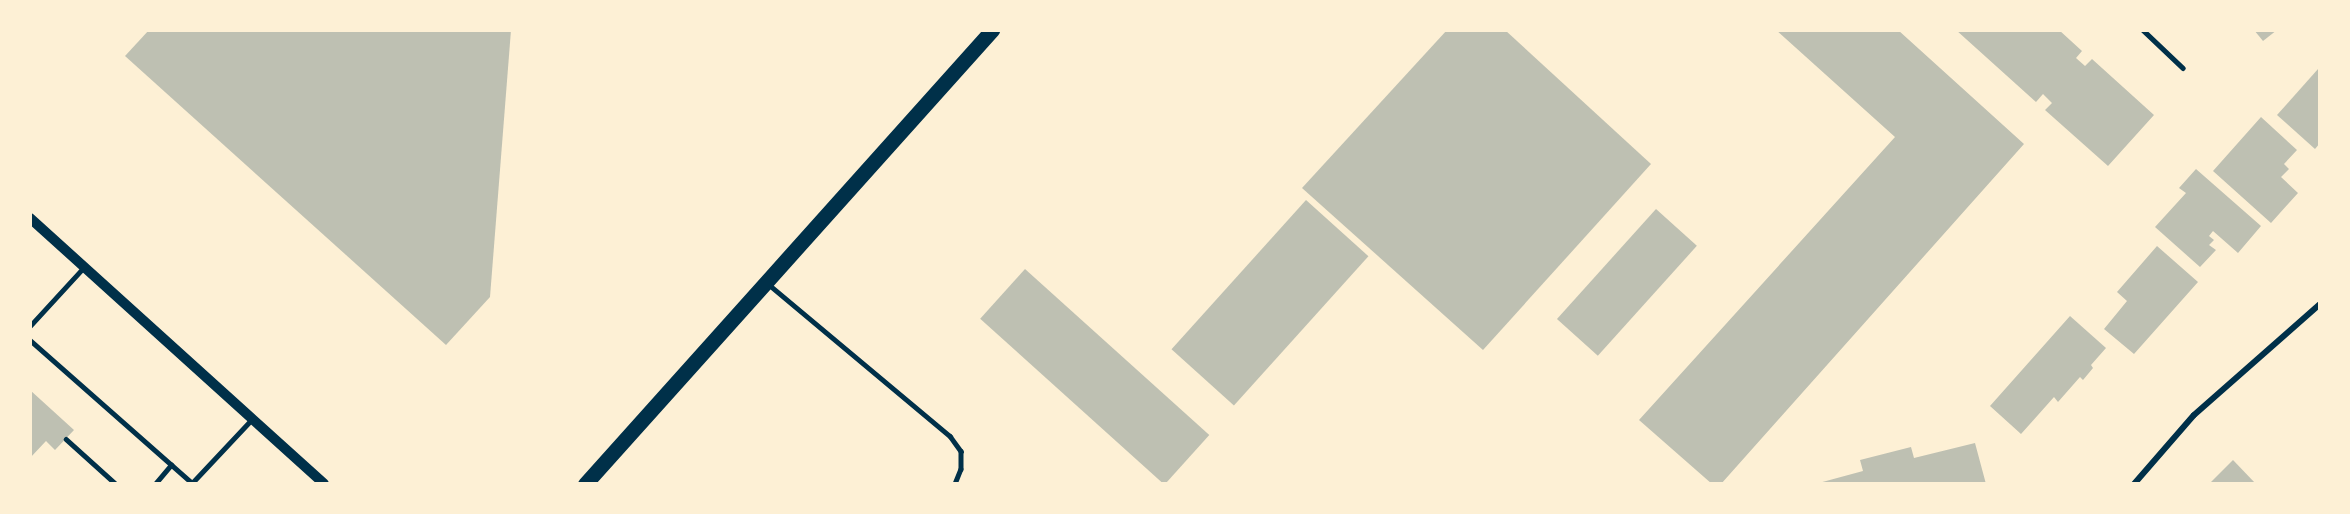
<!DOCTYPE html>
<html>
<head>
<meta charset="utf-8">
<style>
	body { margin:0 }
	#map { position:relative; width:2350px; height:514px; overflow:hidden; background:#fdf0d5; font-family:"Archivo Narrow",sans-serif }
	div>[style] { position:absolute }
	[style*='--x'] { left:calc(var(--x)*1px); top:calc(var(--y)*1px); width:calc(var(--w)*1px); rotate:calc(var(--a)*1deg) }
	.building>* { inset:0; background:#bec0b2; transform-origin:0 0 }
	.service>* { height:4.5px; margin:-2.25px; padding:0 2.25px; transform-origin:2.25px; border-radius:2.25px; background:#003049 }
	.minor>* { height:6px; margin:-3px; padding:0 3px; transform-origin:3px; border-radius:3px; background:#003049 }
	.tertiary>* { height:10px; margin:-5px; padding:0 5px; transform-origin:5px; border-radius:5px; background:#003049 }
	.primary>* { height:15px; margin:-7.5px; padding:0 7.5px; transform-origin:7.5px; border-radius:7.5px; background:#003049 }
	span { translate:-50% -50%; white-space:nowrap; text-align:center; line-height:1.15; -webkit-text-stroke:6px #fdf0d5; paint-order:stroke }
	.frame { position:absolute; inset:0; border:32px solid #fdf0d5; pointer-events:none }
</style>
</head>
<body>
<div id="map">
	<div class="building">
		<div style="clip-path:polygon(149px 30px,511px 30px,490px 297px,446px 345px,125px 56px)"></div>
		<div style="clip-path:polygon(1447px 30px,1505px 30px,1651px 164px,1483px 350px,1302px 188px)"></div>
		<div style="clip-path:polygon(1776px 30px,1898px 30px,2024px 144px,1721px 484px,1712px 484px,1639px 420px,1895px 137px)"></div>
		<div style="clip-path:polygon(1956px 30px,2059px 30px,2082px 51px,2076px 58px,2085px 66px,2092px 59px,2154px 115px,2108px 166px,2045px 110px,2052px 103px,2043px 94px,2036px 102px)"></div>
		<div style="clip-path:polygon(2254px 30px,2277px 30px,2263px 41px)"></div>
		<div style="clip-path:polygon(2318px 69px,2320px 71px,2320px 143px,2315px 149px,2277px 115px)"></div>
		<div style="clip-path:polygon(2261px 117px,2297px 150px,2284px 164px,2289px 169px,2281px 177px,2298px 193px,2271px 223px,2213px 171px)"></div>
		<div style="clip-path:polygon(2196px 169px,2261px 226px,2238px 253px,2213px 231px,2209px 236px,2214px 240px,2209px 245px,2216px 250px,2200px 267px,2155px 227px,2186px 193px,2179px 188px)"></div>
		<div style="left:1306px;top:200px;width:84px;height:201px;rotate:42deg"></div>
		<div style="left:1656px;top:209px;width:55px;height:148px;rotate:42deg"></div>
		<div style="clip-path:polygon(2157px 246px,2198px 282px,2134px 354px,2104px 329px,2127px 301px,2117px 292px)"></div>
		<div style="left:1025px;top:269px;width:248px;height:67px;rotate:42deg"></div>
		<div style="clip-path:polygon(2070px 316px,2106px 348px,2091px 365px,2093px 368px,2083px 380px,2080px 377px,2058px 402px,2054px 397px,2021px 434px,1990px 406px)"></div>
		<div style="clip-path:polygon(30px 390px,74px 430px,55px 450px,46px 441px,30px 458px)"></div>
		<div style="clip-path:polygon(1975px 443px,1986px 484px,1815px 484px,1863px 471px,1860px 460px,1911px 447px,1914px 458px)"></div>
		<div style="clip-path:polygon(2233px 460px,2256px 484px,2209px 484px)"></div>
	</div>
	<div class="service">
		<div style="--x:2143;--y:30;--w:55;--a:43.5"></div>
		<div style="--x:767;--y:283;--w:239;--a:39.9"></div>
		<div style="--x:950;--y:436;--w:19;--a:54"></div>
		<div style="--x:961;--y:451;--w:18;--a:90"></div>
		<div style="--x:961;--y:469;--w:16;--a:112"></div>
		<div style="--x:30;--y:326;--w:80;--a:-47.5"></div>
		<div style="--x:30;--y:340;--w:216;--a:41.4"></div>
		<div style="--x:66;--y:439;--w:67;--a:42"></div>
		<div style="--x:155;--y:484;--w:25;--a:-50"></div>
		<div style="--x:191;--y:484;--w:89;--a:-46.8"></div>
	</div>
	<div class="minor">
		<div style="--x:2134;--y:484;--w:91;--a:-49"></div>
		<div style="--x:2194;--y:415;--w:168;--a:-41.4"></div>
	</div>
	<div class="tertiary">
		<div style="--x:30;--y:218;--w:396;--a:42.1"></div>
	</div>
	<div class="primary">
		<div style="--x:585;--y:484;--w:610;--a:-48.12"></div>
	</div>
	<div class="frame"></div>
</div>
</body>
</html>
